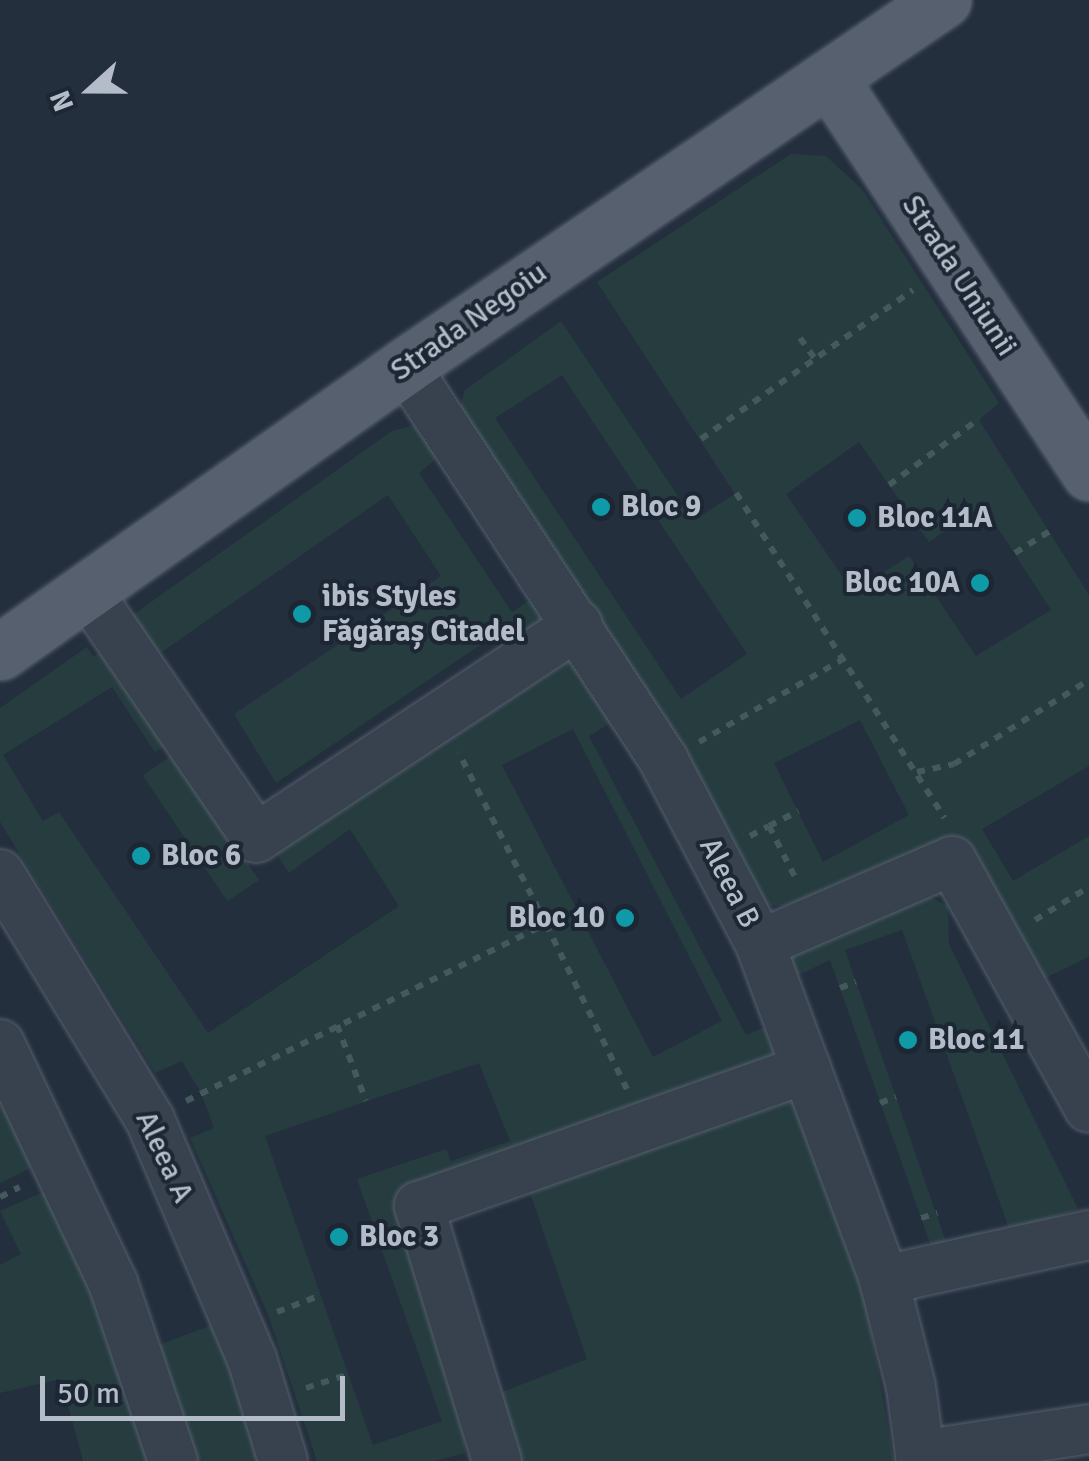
<!DOCTYPE html>
<html>
<head>
<meta charset="utf-8">
<style>
	body { margin:0 }
	#map { position:relative; width:1089px; height:1461px; overflow:hidden; background:#242f3e; font-family:Signika,sans-serif }
	div>[style] { position:absolute }
	[style*='--x'] { left:calc(var(--x)*1px); top:calc(var(--y)*1px); width:calc(var(--w)*1px); rotate:calc(var(--a)*1deg) }
	.green>* { inset:0; background:#263c3f; transform-origin:0 0 }
	.path>* { height:6px; margin-top:-3px; transform-origin:0; background:repeating-linear-gradient(90deg,#44595c 0 8px,transparent 0 16px) }
	.roads { filter:drop-shadow(0 0 2px #565f6c) drop-shadow(0 0 2px #565f6c) }
	.minor>* { height:48px; margin:-24px; padding:0 24px; transform-origin:24px; border-radius:24px; background:#38414e }
	.major>* { height:55px; margin:-27.5px; padding:0 27.5px; transform-origin:27.5px; border-radius:27.5px; background:#56606e }
	.dots>* { width:28px; height:28px; translate:-50% -50%; box-sizing:border-box; border:5px solid #1d2633; border-radius:50% }
	span { translate:-50% -50%; white-space:nowrap; text-align:center; line-height:1.15; -webkit-text-stroke:8px #1d2633; paint-order:stroke }
	.street-label { font-size:30px; color:#b4bcc9 }
	.poi-label { font-size:30px; color:#b4bcc9; font-weight:700 }
	.left { translate:0 -50%; text-align:left }
	.right { translate:-100% -50%; text-align:right }
	.north { position:absolute; left:40px; top:40px; width:100px; height:100px; -webkit-text-stroke:8px #1d2633; paint-order:stroke; rotate:249deg; font-size:28px; font-weight:700; line-height:40px; text-align:center; color:#b4bcc9 }
	.north::after { content:''; display:block; margin:auto; width:35px; height:45px; background:#b4bcc9; clip-path:polygon(50% 0,100% 100%,50% 72%,0 100%) }
	.scale { position:absolute; left:40px; top:1376px; width:305px; height:45px; box-sizing:border-box; border:5px solid #b4bcc9; border-top:0; padding-left:12px; font-size:30px; line-height:35px; white-space:nowrap; color:#b4bcc9; -webkit-text-stroke:8px #1d2633; paint-order:stroke }
</style>
</head>
<body>
<div id="map">
	<div class="green">
		<div style="clip-path:polygon(evenodd,791px 154px,826px 156px,862px 189px,999px 403px,979px 420px,1089px 595px,1089px 766px,982px 829px,1013px 881px,1089px 836px,1089px 957px,1024px 988px,952px 861px,809px 904px,763px 906px,459px 410px,465px 390px,561px 321px,694px 520px,735px 494px,597px 282px,791px 154px,562px 375px,747px 654px,681px 699px,495px 418px,562px 375px,791px 154px,859px 442px,929px 542px,983px 505px,1051px 610px,976px 656px,909px 556px,853px 592px,786px 494px,859px 442px,791px 154px,860px 720px,909px 815px,823px 862px,774px 763px,860px 720px)"></div>
		<div style="clip-path:polygon(420px 424px,444px 452px,419px 473px,512px 612px,542px 592px,548px 609px,537px 652px,517px 620px,276px 783px,234px 714px,441px 576px,388px 495px,140px 667px,113px 629px,392px 431px)"></div>
		<div style="clip-path:polygon(evenodd,87px 647px,93px 656px,105px 652px,175px 740px,155px 752px,112px 687px,3px 755px,43px 821px,59px 812px,208px 1033px,399px 906px,350px 829px,289px 873px,268px 841px,561px 656px,577px 659px,620px 717px,589px 736px,746px 1035px,770px 1025px,781px 1038px,767px 1064px,396px 1196px,462px 1374px,465px 1453px,434px 1461px,317px 1461px,268px 1315px,190px 1138px,214px 1128px,201px 1093px,182px 1061px,155px 1073px,0 822px,0 708px,87px 647px,573px 729px,722px 1021px,653px 1057px,502px 765px,573px 729px,87px 647px,479px 1063px,510px 1141px,451px 1161px,446px 1149px,357px 1179px,442px 1421px,373px 1445px,265px 1136px,479px 1063px)"></div>
		<div style="left:174px;top:754px;width:152px;height:38px;rotate:56deg"></div>
		<div style="clip-path:polygon(925px 895px,948px 906px,949px 944px,1078px 1209px,1010px 1231px,902px 930px,845px 950px,946px 1242px,979px 1231px,984px 1247px,937px 1263px,830px 960px,784px 982px,789px 955px)"></div>
		<div style="clip-path:polygon(0 1084px,45px 1161px,0 1183px)"></div>
		<div style="clip-path:polygon(788px 1100px,804px 1109px,867px 1308px,894px 1461px,518px 1461px,502px 1392px,587px 1359px,527px 1184px)"></div>
		<div style="clip-path:polygon(55px 1187px,159px 1461px,83px 1461px,61px 1379px,0 1393px,0 1265px,21px 1254px,0 1211px)"></div>
		<div style="clip-path:polygon(235px 1316px,283px 1461px,187px 1461px,149px 1349px)"></div>
	</div>
	<div class="path">
		<div style="--x:800;--y:338;--w:26;--a:54"></div>
		<div style="--x:701;--y:439;--w:259;--a:-35.1"></div>
		<div style="--x:889;--y:485;--w:112;--a:-36.3"></div>
		<div style="--x:736;--y:493;--w:386;--a:57.3"></div>
		<div style="--x:1015;--y:553;--w:41;--a:-32.2"></div>
		<div style="--x:699;--y:742;--w:168;--a:-29.9"></div>
		<div style="--x:917;--y:772;--w:38;--a:-12"></div>
		<div style="--x:954;--y:764;--w:159;--a:-31.9"></div>
		<div style="--x:769;--y:826;--w:33;--a:-27"></div>
		<div style="--x:750;--y:836;--w:21;--a:-28"></div>
		<div style="--x:769;--y:826;--w:62;--a:63"></div>
		<div style="--x:1035;--y:920;--w:63;--a:-31.4"></div>
		<div style="--x:546;--y:924;--w:184;--a:63.9"></div>
		<div style="--x:840;--y:988;--w:17;--a:-21"></div>
		<div style="--x:337;--y:1025;--w:81;--a:69.1"></div>
		<div style="--x:186;--y:1101;--w:401;--a:-26.2"></div>
		<div style="--x:546;--y:924;--w:192;--a:-117"></div>
		<div style="--x:880;--y:1103;--w:17;--a:-21"></div>
		<div style="--x:0;--y:1197;--w:22;--a:-27"></div>
		<div style="--x:921;--y:1218;--w:17;--a:-17"></div>
		<div style="--x:277;--y:1312;--w:47;--a:-21.1"></div>
		<div style="--x:306;--y:1388;--w:45;--a:-18"></div>
	</div>
	<div class="roads">
		<div class="minor">
			<div style="--x:405;--y:366;--w:472;--a:56.7"></div>
			<div style="--x:664;--y:761;--w:207;--a:62.3"></div>
			<div style="--x:760;--y:944;--w:358;--a:69.7"></div>
			<div style="--x:884;--y:1280;--w:110;--a:75.8"></div>
			<div style="--x:911;--y:1387;--w:75;--a:82.3"></div>
			<div style="--x:87;--y:591;--w:299;--a:55.6"></div>
			<div style="--x:256;--y:838;--w:386;--a:-33.5"></div>
			<div style="--x:0;--y:874;--w:288;--a:58.6"></div>
			<div style="--x:150;--y:1120;--w:260;--a:66.9"></div>
			<div style="--x:252;--y:1359;--w:107;--a:73.1"></div>
			<div style="--x:760;--y:944;--w:209;--a:-23.4"></div>
			<div style="--x:952;--y:861;--w:282;--a:61"></div>
			<div style="--x:0;--y:1044;--w:264;--a:64.7"></div>
			<div style="--x:113;--y:1283;--w:188;--a:71.4"></div>
			<div style="--x:884;--y:1280;--w:210;--a:-12.4"></div>
			<div style="--x:920;--y:1455;--w:171;--a:-8.7"></div>
			<div style="--x:497;--y:1461;--w:267;--a:-107"></div>
			<div style="--x:419;--y:1206;--w:411;--a:-19.5"></div>
		</div>
		<div class="major">
			<div style="--x:829;--y:78;--w:473;--a:56.6"></div>
			<div style="--x:0;--y:652;--w:496;--a:-35.2"></div>
			<div style="--x:405;--y:366;--w:651;--a:-34.23"></div>
		</div>
	</div>
	<div class="dots">
		<div style="left:601px;top:507px;background:#0f9aa8"></div>
		<div style="left:857px;top:518px;background:#0f9aa8"></div>
		<div style="left:980px;top:583px;background:#0f9aa8"></div>
		<div style="left:302px;top:614px;background:#0f9aa8"></div>
		<div style="left:141px;top:856px;background:#0f9aa8"></div>
		<div style="left:625px;top:918px;background:#0f9aa8"></div>
		<div style="left:908px;top:1040px;background:#0f9aa8"></div>
		<div style="left:339px;top:1237px;background:#0f9aa8"></div>
	</div>
	<div class="street-label">
		<span style="left:959px;top:276px;rotate:57deg">Strada Uniunii</span>
		<span style="left:469px;top:322px;rotate:-35deg">Strada Negoiu</span>
		<span style="left:729px;top:883px;rotate:63deg">Aleea B</span>
		<span style="left:164px;top:1157px;rotate:65deg">Aleea A</span>
	</div>
	<div class="poi-label">
		<span class="left" style="left:621px;top:507px">Bloc 9</span>
		<span class="left" style="left:877px;top:518px">Bloc 11A</span>
		<span class="right" style="left:960px;top:583px">Bloc 10A</span>
		<span class="left" style="left:322px;top:614px">ibis Styles<br>Făgăraș Citadel</span>
		<span class="left" style="left:161px;top:856px">Bloc 6</span>
		<span class="right" style="left:605px;top:918px">Bloc 10</span>
		<span class="left" style="left:928px;top:1040px">Bloc 11</span>
		<span class="left" style="left:359px;top:1237px">Bloc 3</span>
	</div>
	<div class="north">N</div>
	<div class="scale">50 m</div>
</div>
</body>
</html>
